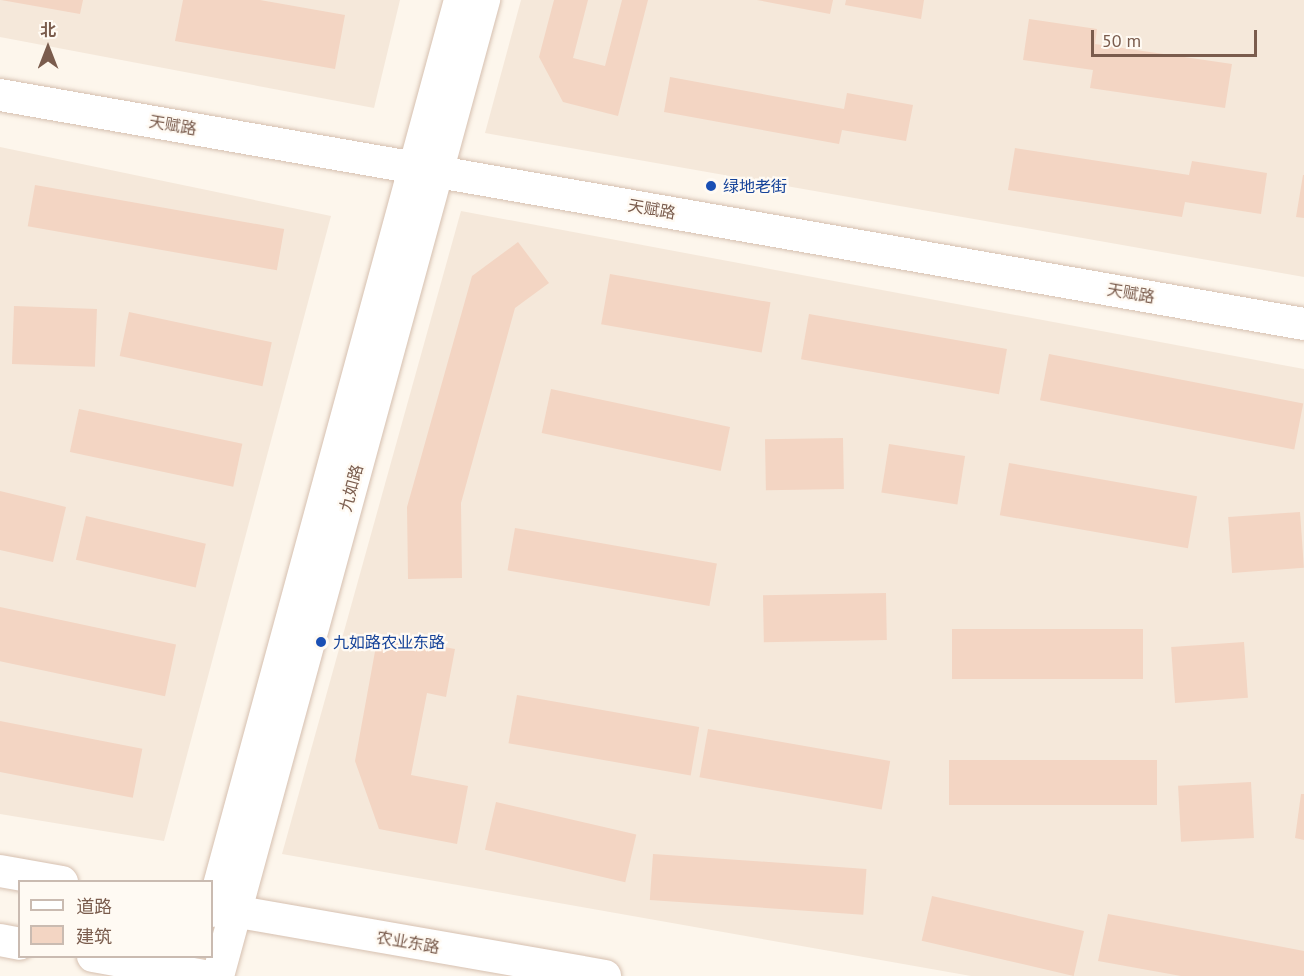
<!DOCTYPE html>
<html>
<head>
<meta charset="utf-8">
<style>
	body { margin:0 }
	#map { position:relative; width:1304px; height:976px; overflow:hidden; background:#fdf6ec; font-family:"PT Sans","Noto Sans SC",sans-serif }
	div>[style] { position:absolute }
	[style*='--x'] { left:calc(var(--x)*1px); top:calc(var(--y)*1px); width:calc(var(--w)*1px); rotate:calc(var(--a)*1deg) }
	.residential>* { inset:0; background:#f5e8da }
	.building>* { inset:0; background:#f3d5c3; transform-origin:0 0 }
	.roads { filter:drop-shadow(0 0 2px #d6c0b0) drop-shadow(0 0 2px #d6c0b0) }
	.secondary>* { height:32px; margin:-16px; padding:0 16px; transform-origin:16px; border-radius:16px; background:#fff }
	.dots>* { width:16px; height:16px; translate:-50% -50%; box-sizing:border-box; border:3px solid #fffaf3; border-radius:50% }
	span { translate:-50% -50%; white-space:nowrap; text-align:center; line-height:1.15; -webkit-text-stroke:4.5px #fffaf3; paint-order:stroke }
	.street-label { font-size:16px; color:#7a5c4d }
	.transit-label { font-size:16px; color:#164399 }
	.left { translate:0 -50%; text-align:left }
	.legend { position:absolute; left:18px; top:880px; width:195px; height:78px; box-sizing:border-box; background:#fffaf3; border:2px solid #cabbb1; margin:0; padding:8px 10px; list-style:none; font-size:18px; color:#7a5c4d }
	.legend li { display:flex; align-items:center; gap:12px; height:30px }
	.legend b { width:30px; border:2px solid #cabbb1 }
	.north { position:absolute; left:18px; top:18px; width:60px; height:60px; -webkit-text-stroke:4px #fffaf3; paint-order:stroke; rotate:0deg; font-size:16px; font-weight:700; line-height:24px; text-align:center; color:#7a5c4d }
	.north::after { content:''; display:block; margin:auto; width:21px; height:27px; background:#7a5c4d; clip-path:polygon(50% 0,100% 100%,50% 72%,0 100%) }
	.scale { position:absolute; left:1091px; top:30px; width:166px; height:27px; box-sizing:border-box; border:3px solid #7a5c4d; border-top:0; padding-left:8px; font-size:18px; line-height:21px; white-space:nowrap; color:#7a5c4d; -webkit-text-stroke:4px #fffaf3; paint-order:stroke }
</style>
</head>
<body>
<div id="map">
	<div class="residential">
		<div style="clip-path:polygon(0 0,400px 0,374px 108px,0 37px)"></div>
		<div style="clip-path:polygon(521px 0,1304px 0,1304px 277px,485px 133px)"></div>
		<div style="clip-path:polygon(0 147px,331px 216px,164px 841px,0 814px)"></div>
		<div style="clip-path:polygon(461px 211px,1304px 369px,1304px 976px,971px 976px,282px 854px)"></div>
	</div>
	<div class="building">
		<div style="clip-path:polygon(1px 0,83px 0,80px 14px)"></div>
		<div style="clip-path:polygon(183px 0,260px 0,345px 15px,335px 69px,175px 41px)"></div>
		<div style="clip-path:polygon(554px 0,588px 0,573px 58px,605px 66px,622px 0,648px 0,618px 116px,563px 102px,539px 57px)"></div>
		<div style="clip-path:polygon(757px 0,833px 0,830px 14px)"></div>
		<div style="clip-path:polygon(846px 0,924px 0,921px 19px,845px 5px)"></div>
		<div style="clip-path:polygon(1029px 19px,1097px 29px,1095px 44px,1232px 64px,1225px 108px,1090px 88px,1093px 70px,1023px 60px)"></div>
		<div style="clip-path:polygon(670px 77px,844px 109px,847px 93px,913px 105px,906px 141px,842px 130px,839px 144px,664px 112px)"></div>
		<div style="clip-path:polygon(1015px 148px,1189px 175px,1192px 161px,1267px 173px,1261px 214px,1185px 202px,1182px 217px,1008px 190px)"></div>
		<div style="clip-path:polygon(1303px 175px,1304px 175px,1304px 218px,1296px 217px)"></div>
		<div style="left:35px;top:185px;width:253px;height:42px;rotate:10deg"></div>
		<div style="clip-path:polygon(518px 242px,549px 283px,515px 308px,461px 503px,462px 578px,408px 579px,407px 507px,472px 276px)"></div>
		<div style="left:610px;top:274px;width:163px;height:51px;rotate:10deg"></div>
		<div style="left:14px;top:306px;width:83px;height:58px;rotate:2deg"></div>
		<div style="left:129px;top:312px;width:146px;height:45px;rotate:12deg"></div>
		<div style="left:809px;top:314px;width:201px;height:46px;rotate:10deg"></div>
		<div style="left:1049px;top:354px;width:259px;height:47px;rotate:11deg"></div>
		<div style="left:551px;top:389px;width:183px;height:45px;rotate:12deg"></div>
		<div style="left:79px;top:409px;width:167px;height:44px;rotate:12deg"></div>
		<div style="left:843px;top:438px;width:51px;height:78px;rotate:89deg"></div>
		<div style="left:889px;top:444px;width:77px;height:49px;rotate:9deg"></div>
		<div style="left:1009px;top:463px;width:191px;height:53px;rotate:10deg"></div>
		<div style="clip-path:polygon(0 491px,66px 507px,53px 562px,0 550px)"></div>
		<div style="left:1300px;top:512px;width:56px;height:72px;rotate:86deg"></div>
		<div style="left:86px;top:516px;width:123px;height:45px;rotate:13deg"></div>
		<div style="left:515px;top:528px;width:205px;height:43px;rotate:10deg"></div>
		<div style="left:886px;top:593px;width:47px;height:123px;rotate:89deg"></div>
		<div style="left:0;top:607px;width:180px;height:53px;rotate:12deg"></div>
		<div style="left:1143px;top:629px;width:50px;height:191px;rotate:90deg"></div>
		<div style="clip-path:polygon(378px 635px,455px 649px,446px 697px,427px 693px,411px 775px,468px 786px,457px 844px,379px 829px,355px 761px)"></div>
		<div style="left:1244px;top:642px;width:56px;height:73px;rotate:86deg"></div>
		<div style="left:517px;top:695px;width:185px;height:49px;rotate:10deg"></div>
		<div style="left:0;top:721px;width:145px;height:50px;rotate:11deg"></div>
		<div style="left:708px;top:729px;width:185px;height:49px;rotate:10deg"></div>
		<div style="left:1157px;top:760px;width:45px;height:208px;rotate:90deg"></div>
		<div style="left:1251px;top:782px;width:56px;height:73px;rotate:87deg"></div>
		<div style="clip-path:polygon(1301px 794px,1304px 794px,1304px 840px,1295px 838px)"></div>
		<div style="left:496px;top:802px;width:144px;height:49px;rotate:13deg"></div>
		<div style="left:653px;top:854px;width:214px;height:46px;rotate:4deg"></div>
		<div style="left:932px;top:896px;width:156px;height:46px;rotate:13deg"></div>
		<div style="clip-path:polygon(1108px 914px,1304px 951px,1304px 976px,1181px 976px,1098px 961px)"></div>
	</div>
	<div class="roads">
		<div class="secondary">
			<div style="--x:0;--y:95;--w:1324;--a:9.96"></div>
			<div style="--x:0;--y:871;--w:63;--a:10.1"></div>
			<div style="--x:216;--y:908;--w:395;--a:9.9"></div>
			<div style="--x:212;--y:911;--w:944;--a:-74.77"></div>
			<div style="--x:0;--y:940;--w:20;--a:11"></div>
			<div style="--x:93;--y:956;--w:113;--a:10.2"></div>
			<div style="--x:218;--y:976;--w:1012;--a:-74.75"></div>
		</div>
	</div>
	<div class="dots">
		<div style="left:711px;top:186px;background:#1a4fb4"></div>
		<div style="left:321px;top:642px;background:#1a4fb4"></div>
	</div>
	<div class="street-label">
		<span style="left:173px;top:125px;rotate:10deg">天赋路</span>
		<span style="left:652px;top:209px;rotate:10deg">天赋路</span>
		<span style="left:1131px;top:293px;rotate:10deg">天赋路</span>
		<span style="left:351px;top:488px;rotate:-75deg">九如路</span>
		<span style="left:408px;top:942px;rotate:10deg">农业东路</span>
	</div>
	<div class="transit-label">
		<span class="left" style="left:723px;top:186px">绿地老街</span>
		<span class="left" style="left:333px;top:642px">九如路农业东路</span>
	</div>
	<ul class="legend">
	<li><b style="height:8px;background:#fff"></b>道路</li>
	<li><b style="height:16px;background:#f3d5c3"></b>建筑</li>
	</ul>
	<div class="north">北</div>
	<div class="scale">50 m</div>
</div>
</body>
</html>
